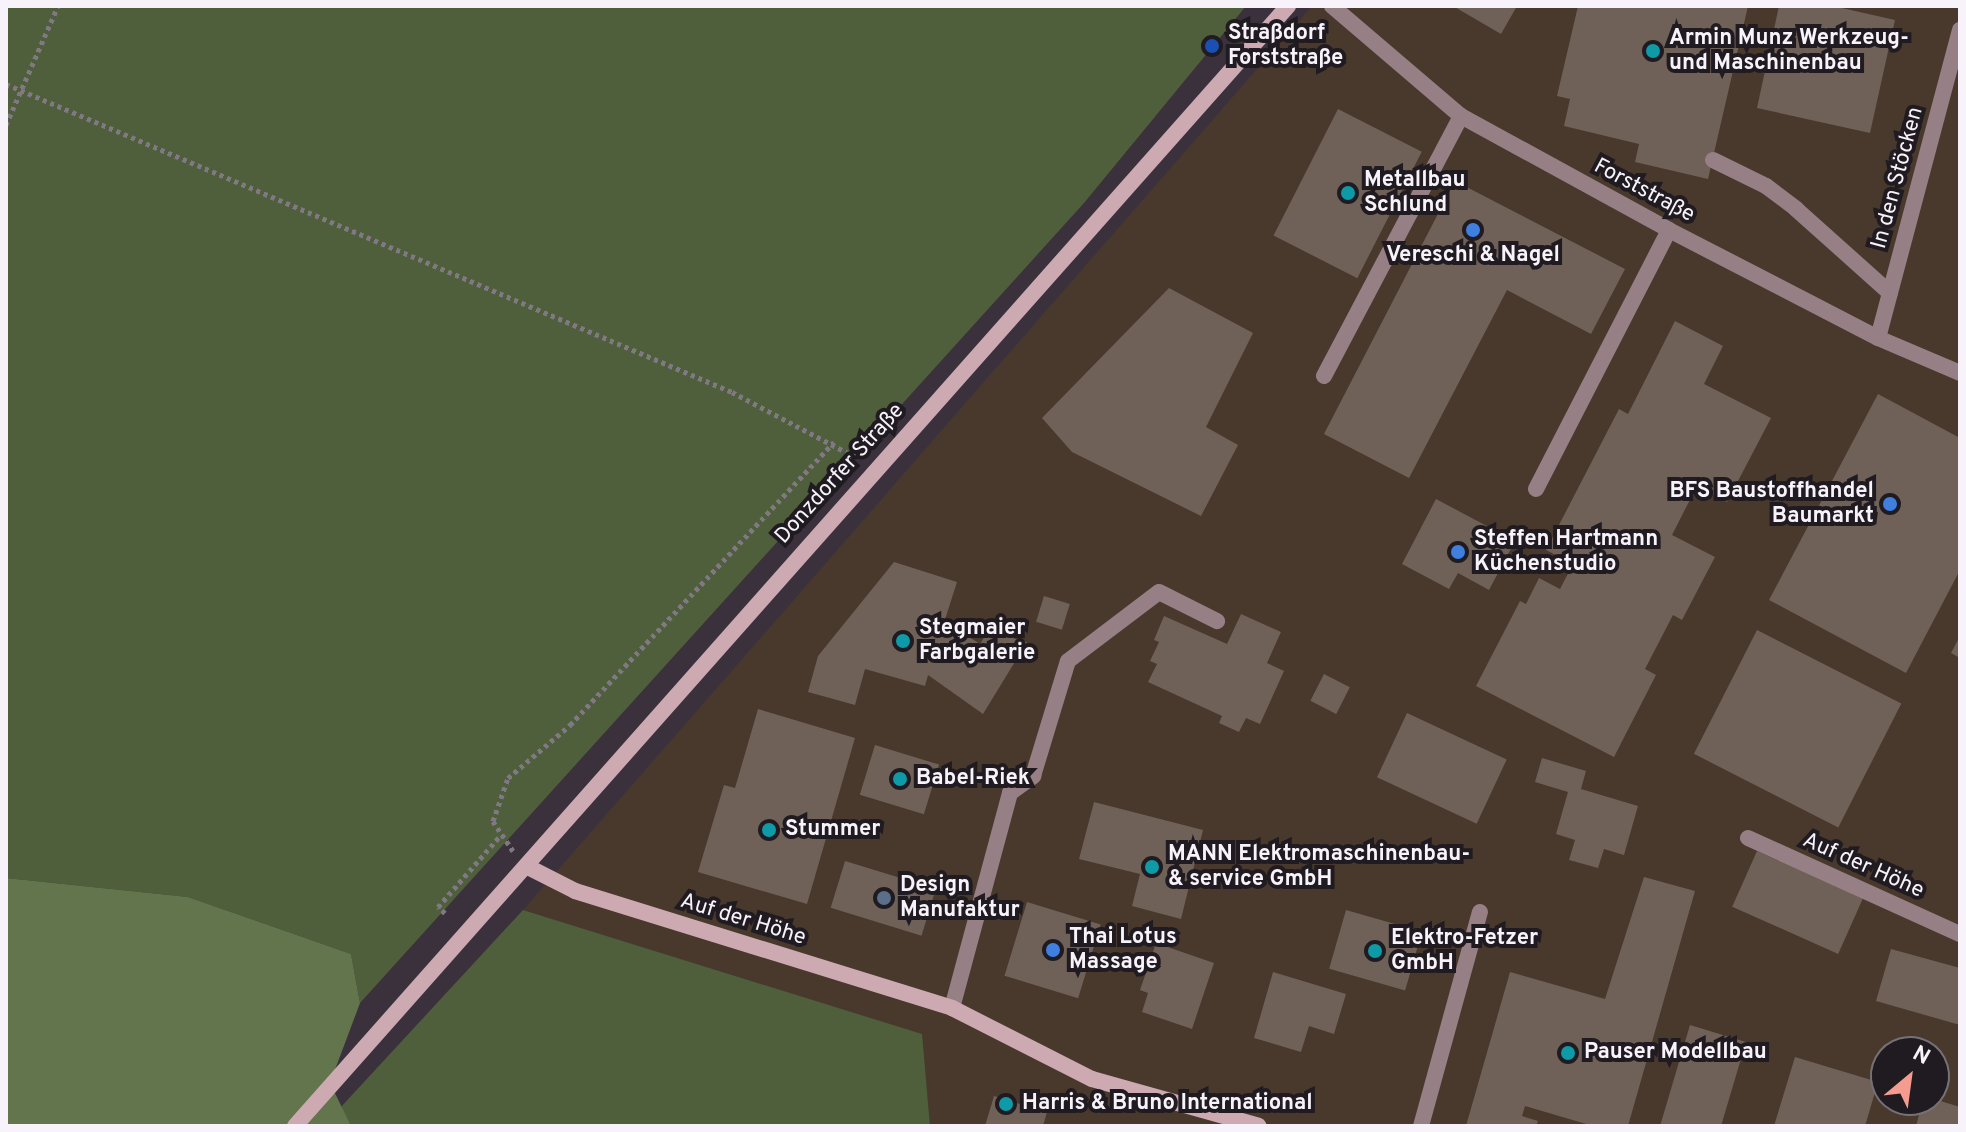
<!DOCTYPE html>
<html>
<head>
<meta charset="utf-8">
<style>
	body { margin:0 }
	#map { position:relative; width:1966px; height:1132px; overflow:hidden; background:#3a313d; font-family:Overpass,sans-serif }
	div>[style] { position:absolute }
	[style*='--x'] { left:calc(var(--x)*1px); top:calc(var(--y)*1px); width:calc(var(--w)*1px); rotate:calc(var(--a)*1deg) }
	.industrial>* { inset:0; background:#48392c }
	.green>* { inset:0; background:#4f5f3b }
	.forest>* { inset:0; background:#63754c }
	.building>* { inset:0; background:#6f6157; transform-origin:0 0 }
	.path>* { height:5px; margin-top:-2.5px; transform-origin:0; background:repeating-linear-gradient(90deg,#807883 0 4px,transparent 0 8px) }
	.lane>* { height:16px; margin:-8px; padding:0 8px; transform-origin:8px; border-radius:8px; background:#967f85 }
	.street>* { height:16px; margin:-8px; padding:0 8px; transform-origin:8px; border-radius:8px; background:#967f85 }
	.secondary>* { height:16px; margin:-8px; padding:0 8px; transform-origin:8px; border-radius:8px; background:#cda9b2 }
	.dots>* { width:22px; height:22px; translate:-50% -50%; box-sizing:border-box; border:4px solid #1f1b20; border-radius:50% }
	span { translate:-50% -50%; white-space:nowrap; text-align:center; line-height:1.15; -webkit-text-stroke:8px #1f1b20; paint-order:stroke }
	.poi-label { font-size:22px; color:#f8f2fa; font-weight:700 }
	.left { translate:0 -50%; text-align:left }
	.right { translate:-100% -50%; text-align:right }
	.street-label { font-size:22px; color:#f8f2fa }
	.frame { position:absolute; inset:0; border:8px solid #f8f2fa; pointer-events:none }
	.north { position:absolute; left:1870px; top:1036px; width:80px; height:80px; box-sizing:border-box; background:#1f1b20; border:2px solid #767177; border-radius:50%; rotate:29deg; font-size:22px; font-weight:700; line-height:32px; text-align:center; color:#f8f2fa }
	.north::after { content:''; display:block; margin:auto; width:28px; height:36px; background:#f59c90; clip-path:polygon(50% 0,100% 100%,50% 72%,0 100%) }
</style>
</head>
<body>
<div id="map">
	<div class="industrial">
		<div style="clip-path:polygon(evenodd,1312px 6px,1960px 6px,1960px 1126px,930px 1126px,921px 1034px,523px 910px,1312px 6px,1886px 1052px,1934px 1052px,1934px 1100px,1886px 1100px,1886px 1052px)"></div>
	</div>
	<div class="green">
		<div style="clip-path:polygon(6px 6px,1246px 6px,1084px 203px,360px 1003px,351px 954px,188px 897px,6px 878px)"></div>
		<div style="clip-path:polygon(523px 910px,922px 1034px,930px 1126px,351px 1126px,340px 1108px)"></div>
	</div>
	<div class="forest">
		<div style="clip-path:polygon(6px 878px,188px 897px,351px 954px,360px 1003px,330px 1083px,351px 1126px,6px 1126px)"></div>
	</div>
	<div class="building">
		<div style="clip-path:polygon(1453px 6px,1517px 6px,1501px 34px)"></div>
		<div style="clip-path:polygon(1578px 6px,1748px 6px,1708px 179px,1635px 162px,1639px 144px,1564px 126px,1570px 99px,1557px 96px)"></div>
		<div style="clip-path:polygon(1779px 6px,1833px 6px,1895px 20px,1870px 133px,1757px 108px)"></div>
		<div style="left:1338px;top:109px;width:94px;height:142px;rotate:27deg"></div>
		<div style="clip-path:polygon(1455px 181px,1625px 269px,1591px 334px,1507px 290px,1409px 478px,1324px 434px)"></div>
		<div style="clip-path:polygon(1169px 288px,1253px 333px,1206px 427px,1238px 445px,1201px 516px,1072px 452px,1042px 418px)"></div>
		<div style="clip-path:polygon(1675px 321px,1723px 346px,1704px 384px,1771px 418px,1727px 502px,1697px 486px,1672px 535px,1715px 557px,1682px 620px,1673px 615px,1645px 669px,1656px 675px,1614px 757px,1476px 686px,1520px 601px,1526px 604px,1539px 578px,1560px 589px,1573px 564px,1546px 550px,1619px 409px,1628px 414px)"></div>
		<div style="clip-path:polygon(1878px 394px,1960px 438px,1960px 570px,1906px 673px,1769px 600px)"></div>
		<div style="clip-path:polygon(1436px 499px,1515px 541px,1489px 590px,1458px 573px,1449px 589px,1402px 564px)"></div>
		<div style="clip-path:polygon(894px 562px,957px 582px,941px 632px,960px 638px,963px 633px,980px 644px,988px 631px,1027px 642px,983px 714px,928px 675px,925px 686px,865px 669px,855px 705px,808px 692px,818px 656px)"></div>
		<div style="left:1044px;top:596px;width:27px;height:27px;rotate:17deg"></div>
		<div style="clip-path:polygon(1241px 614px,1281px 632px,1267px 663px,1284px 671px,1260px 724px,1246px 718px,1239px 732px,1219px 723px,1222px 716px,1148px 682px,1157px 664px,1150px 661px,1159px 642px,1154px 640px,1164px 616px,1227px 644px)"></div>
		<div style="left:1757px;top:630px;width:162px;height:139px;rotate:27deg"></div>
		<div style="clip-path:polygon(1960px 636px,1960px 658px,1951px 653px)"></div>
		<div style="left:1324px;top:674px;width:29px;height:30px;rotate:27deg"></div>
		<div style="clip-path:polygon(758px 709px,855px 738px,807px 904px,698px 872px,724px 785px,735px 788px)"></div>
		<div style="left:1407px;top:713px;width:110px;height:71px;rotate:25deg"></div>
		<div style="left:875px;top:745px;width:67px;height:52px;rotate:17deg"></div>
		<div style="clip-path:polygon(1542px 758px,1586px 771px,1581px 789px,1638px 806px,1624px 855px,1604px 849px,1598px 868px,1569px 860px,1575px 840px,1556px 834px,1568px 792px,1535px 782px)"></div>
		<div style="clip-path:polygon(1094px 802px,1203px 830px,1181px 919px,1132px 906px,1140px 874px,1079px 859px)"></div>
		<div style="left:1757px;top:851px;width:116px;height:61px;rotate:24deg"></div>
		<div style="left:845px;top:861px;width:95px;height:49px;rotate:17deg"></div>
		<div style="clip-path:polygon(1644px 877px,1695px 891px,1628px 1126px,1593px 1126px,1525px 1106px,1522px 1116px,1538px 1121px,1536px 1126px,1466px 1126px,1510px 972px,1605px 999px)"></div>
		<div style="left:1027px;top:902px;width:77px;height:77px;rotate:17deg"></div>
		<div style="left:1346px;top:910px;width:79px;height:61px;rotate:16deg"></div>
		<div style="clip-path:polygon(1156px 943px,1214px 963px,1192px 1029px,1142px 1012px,1148px 993px,1140px 990px)"></div>
		<div style="clip-path:polygon(1891px 949px,1960px 968px,1960px 1025px,1876px 1001px)"></div>
		<div style="clip-path:polygon(1273px 972px,1346px 994px,1334px 1034px,1309px 1026px,1301px 1052px,1254px 1038px)"></div>
		<div style="clip-path:polygon(1690px 1025px,1746px 1042px,1721px 1126px,1660px 1126px)"></div>
		<div style="clip-path:polygon(1795px 1057px,1878px 1082px,1865px 1126px,1774px 1126px)"></div>
		<div style="clip-path:polygon(994px 1096px,1047px 1112px,1043px 1126px,985px 1126px)"></div>
		<div style="clip-path:polygon(1934px 1099px,1960px 1107px,1960px 1126px,1916px 1126px,1923px 1100px)"></div>
	</div>
	<div class="path">
		<div style="--x:6;--y:84;--w:789;--a:22.99"></div>
		<div style="--x:732;--y:392;--w:141;--a:27.8"></div>
		<div style="--x:6;--y:125;--w:130;--a:-66.4"></div>
		<div style="--x:513;--y:851;--w:36;--a:-124"></div>
		<div style="--x:493;--y:821;--w:46;--a:-70.8"></div>
		<div style="--x:508;--y:778;--w:82;--a:-40.5"></div>
		<div style="--x:570;--y:725;--w:387;--a:-47"></div>
		<div style="--x:445;--y:913;--w:9;--a:-139"></div>
		<div style="--x:438;--y:907;--w:94;--a:-48.9"></div>
	</div>
	<div class="lane">
		<div style="--x:1713;--y:160;--w:59;--a:26.1"></div>
		<div style="--x:1766;--y:186;--w:38;--a:37"></div>
		<div style="--x:1796;--y:209;--w:126;--a:41.8"></div>
		<div style="--x:1324;--y:376;--w:294;--a:-62.2"></div>
		<div style="--x:1536;--y:489;--w:291;--a:-62.8"></div>
		<div style="--x:1010;--y:793;--w:29;--a:-36"></div>
		<div style="--x:1033;--y:776;--w:120;--a:-73.1"></div>
		<div style="--x:1068;--y:661;--w:114;--a:-37.2"></div>
		<div style="--x:1159;--y:592;--w:65;--a:26.6"></div>
	</div>
	<div class="street">
		<div style="--x:1332;--y:6;--w:170;--a:40.5"></div>
		<div style="--x:1461;--y:116;--w:237;--a:28.7"></div>
		<div style="--x:1669;--y:230;--w:235;--a:27.3"></div>
		<div style="--x:1878;--y:338;--w:89;--a:23.1"></div>
		<div style="--x:1878;--y:338;--w:319;--a:-75.1"></div>
		<div style="--x:1748;--y:838;--w:233;--a:24.4"></div>
		<div style="--x:952;--y:1008;--w:223;--a:-74.9"></div>
		<div style="--x:1421;--y:1126;--w:222;--a:-74.6"></div>
	</div>
	<div class="secondary">
		<div style="--x:526;--y:866;--w:55;--a:27"></div>
		<div style="--x:575;--y:891;--w:395;--a:17.2"></div>
		<div style="--x:952;--y:1008;--w:157;--a:26.9"></div>
		<div style="--x:1092;--y:1079;--w:173;--a:15.7"></div>
		<div style="--x:295;--y:1126;--w:1497;--a:-48.44"></div>
	</div>
	<div class="dots">
		<div style="left:1212px;top:46px;background:#1a4fb4"></div>
		<div style="left:1653px;top:51px;background:#0f9aa8"></div>
		<div style="left:1348px;top:193px;background:#0f9aa8"></div>
		<div style="left:1473px;top:230px;background:#3f7fe0"></div>
		<div style="left:1890px;top:504px;background:#3f7fe0"></div>
		<div style="left:1458px;top:552px;background:#3f7fe0"></div>
		<div style="left:903px;top:641px;background:#0f9aa8"></div>
		<div style="left:900px;top:779px;background:#0f9aa8"></div>
		<div style="left:769px;top:830px;background:#0f9aa8"></div>
		<div style="left:1152px;top:867px;background:#0f9aa8"></div>
		<div style="left:884px;top:898px;background:#5c6f8a"></div>
		<div style="left:1053px;top:950px;background:#3f7fe0"></div>
		<div style="left:1375px;top:951px;background:#0f9aa8"></div>
		<div style="left:1568px;top:1053px;background:#0f9aa8"></div>
		<div style="left:1006px;top:1104px;background:#0f9aa8"></div>
	</div>
	<div class="poi-label">
		<span class="left" style="left:1228px;top:46px">Straßdorf<br>Forststraße</span>
		<span class="left" style="left:1669px;top:51px">Armin Munz Werkzeug-<br>und Maschinenbau</span>
		<span class="left" style="left:1364px;top:193px">Metallbau<br>Schlund</span>
		<span style="left:1473px;top:256px">Vereschi &amp; Nagel</span>
		<span class="right" style="left:1874px;top:504px">BFS Baustoffhandel<br>Baumarkt</span>
		<span class="left" style="left:1474px;top:552px">Steffen Hartmann<br>Küchenstudio</span>
		<span class="left" style="left:919px;top:641px">Stegmaier<br>Farbgalerie</span>
		<span class="left" style="left:916px;top:779px">Babel-Riek</span>
		<span class="left" style="left:785px;top:830px">Stummer</span>
		<span class="left" style="left:1168px;top:867px">MANN Elektromaschinenbau-<br>&amp; service GmbH</span>
		<span class="left" style="left:900px;top:898px">Design<br>Manufaktur</span>
		<span class="left" style="left:1069px;top:950px">Thai Lotus<br>Massage</span>
		<span class="left" style="left:1391px;top:951px">Elektro-Fetzer<br>GmbH</span>
		<span class="left" style="left:1584px;top:1053px">Pauser Modellbau</span>
		<span class="left" style="left:1022px;top:1104px">Harris &amp; Bruno International</span>
	</div>
	<div class="street-label">
		<span style="left:1898px;top:178px;rotate:-75deg">In den Stöcken</span>
		<span style="left:1644px;top:191px;rotate:28deg">Forststraße</span>
		<span style="left:840px;top:474px;rotate:-48deg">Donzdorfer Straße</span>
		<span style="left:1863px;top:866px;rotate:24deg">Auf der Höhe</span>
		<span style="left:743px;top:920px;rotate:17deg">Auf der Höhe</span>
	</div>
	<div class="frame"></div>
	<div class="north">N</div>
</div>
</body>
</html>
